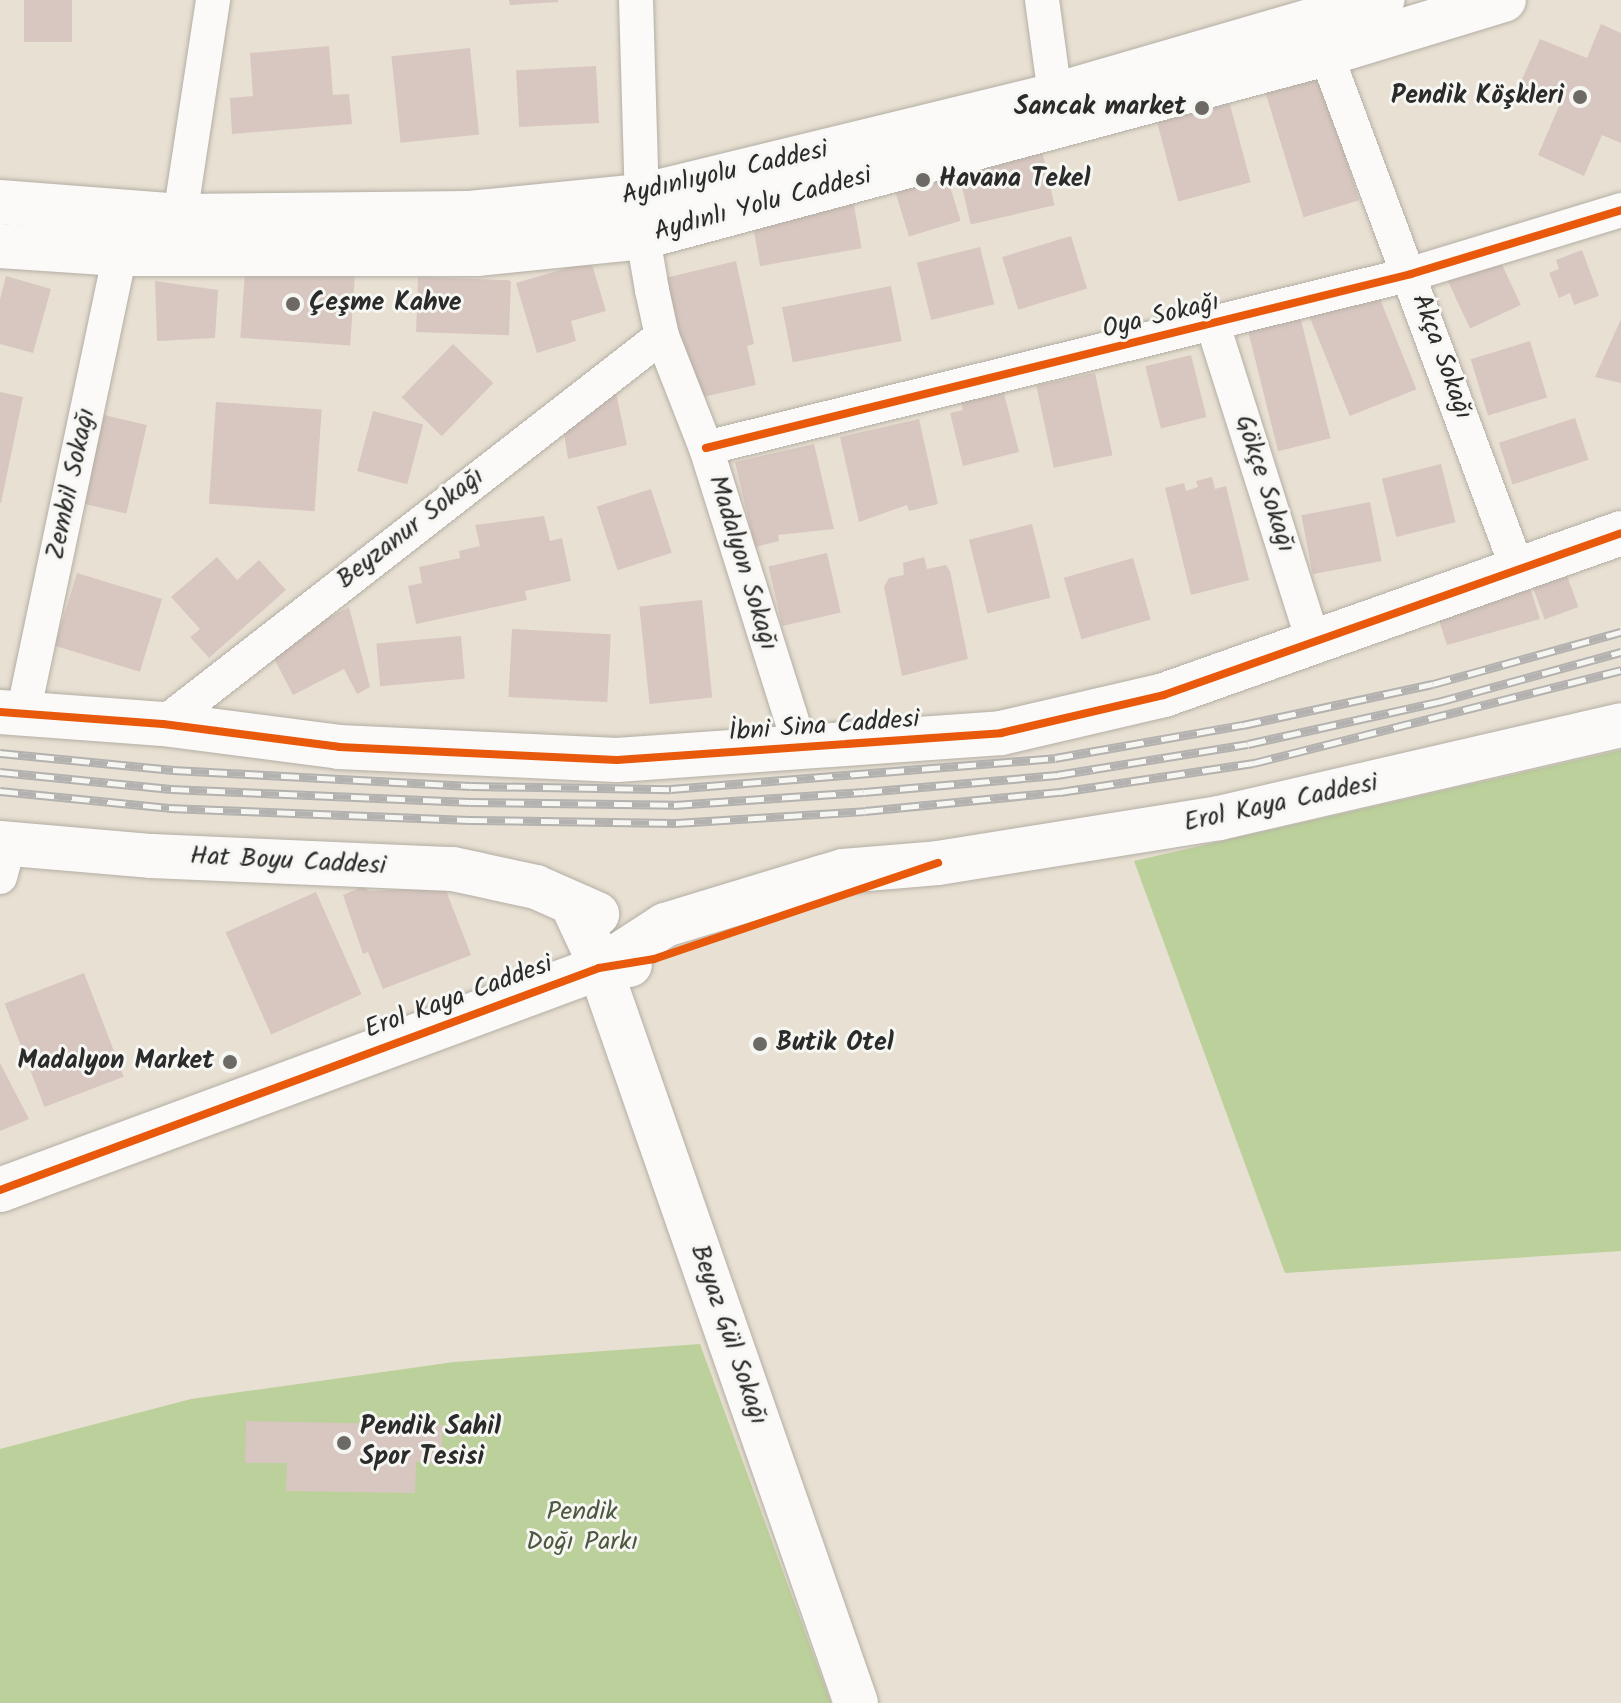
<!DOCTYPE html>
<html>
<head>
<meta charset="utf-8">
<style>
	body { margin:0 }
	#map { position:relative; width:1621px; height:1703px; overflow:hidden; background:#e8e0d2; font-family:Kalam,sans-serif }
	div>[style] { position:absolute }
	[style*='--x'] { left:calc(var(--x)*1px); top:calc(var(--y)*1px); width:calc(var(--w)*1px); rotate:calc(var(--a)*1deg) }
	.green>* { inset:0; background:#bcd09b }
	.building>* { inset:0; background:#d8c7c0; transform-origin:0 0 }
	.roads { filter:drop-shadow(0 0 2px #b3aea5) drop-shadow(0 0 2px #b3aea5) }
	.street>* { height:34px; margin:-17px; padding:0 17px; transform-origin:17px; border-radius:17px; background:#fcfaf8 }
	.secondary>* { height:44px; margin:-22px; padding:0 22px; transform-origin:22px; border-radius:22px; background:#fcfaf8 }
	.primary>* { height:44px; margin:-22px; padding:0 22px; transform-origin:22px; border-radius:22px; background:#fcfaf8 }
	.rail>* { height:9px; margin-top:-4.5px; transform-origin:0; background:repeating-linear-gradient(90deg,#f6f6f2 0 18px,#b3b2b0 0 36px); box-sizing:border-box; border-block:2px solid #b3b2b0 }
	.cycleway>* { height:8px; margin:-4px; padding:0 4px; transform-origin:4px; border-radius:4px; background:#e8590c }
	.dots>* { width:22px; height:22px; translate:-50% -50%; box-sizing:border-box; border:4px solid #f6f6f2; border-radius:50% }
	span { translate:-50% -50%; white-space:nowrap; text-align:center; line-height:1.15; -webkit-text-stroke:6px #f6f6f2; paint-order:stroke }
	.poi-label { font-size:26px; color:#2b2b2b; font-weight:700 }
	.right { translate:-100% -50%; text-align:right }
	.left { translate:0 -50%; text-align:left }
	.street-label { font-size:26px; color:#2b2b2b }
	.park-label { font-size:26px; color:#4c583f }
</style>
</head>
<body>
<div id="map">
	<div class="green">
		<div style="clip-path:polygon(1621px 750px,1621px 1251px,1285px 1273px,1134px 861px)"></div>
		<div style="clip-path:polygon(700px 1344px,831px 1703px,0 1703px,0 1449px,191px 1399px,454px 1362px)"></div>
	</div>
	<div class="building">
		<div style="left:24px;top:0;width:48px;height:42px"></div>
		<div style="clip-path:polygon(509px 0,558px 0,558px 2px,510px 5px)"></div>
		<div style="clip-path:polygon(1601px 24px,1621px 33px,1621px 143px,1602px 135px,1584px 176px,1538px 155px,1559px 106px,1518px 88px,1540px 39px,1587px 58px)"></div>
		<div style="clip-path:polygon(329px 46px,333px 95px,349px 94px,352px 124px,232px 134px,230px 98px,253px 96px,250px 53px)"></div>
		<div style="left:470px;top:48px;width:87px;height:79px;rotate:84deg"></div>
		<div style="left:596px;top:66px;width:57px;height:80px;rotate:87deg"></div>
		<div style="left:1321px;top:76px;width:130px;height:58px;rotate:73deg"></div>
		<div style="left:1229px;top:101px;width:84px;height:75px;rotate:75deg"></div>
		<div style="left:1039px;top:138px;width:69px;height:86px;rotate:77deg"></div>
		<div style="left:946px;top:173px;width:50px;height:54px;rotate:73deg"></div>
		<div style="left:852px;top:194px;width:55px;height:103px;rotate:80deg"></div>
		<div style="left:1071px;top:236px;width:55px;height:72px;rotate:73deg"></div>
		<div style="left:980px;top:247px;width:59px;height:65px;rotate:76deg"></div>
		<div style="clip-path:polygon(1582px 250px,1599px 296px,1574px 305px,1570px 293px,1559px 298px,1549px 273px,1559px 269px,1556px 260px)"></div>
		<div style="left:1498px;top:256px;width:54px;height:56px;rotate:65deg"></div>
		<div style="left:246px;top:257px;width:110px;height:81px;rotate:4deg"></div>
		<div style="clip-path:polygon(591px 261px,606px 311px,571px 321px,576px 341px,537px 353px,516px 283px)"></div>
		<div style="clip-path:polygon(736px 261px,754px 344px,747px 346px,756px 385px,694px 399px,657px 280px)"></div>
		<div style="clip-path:polygon(6px 276px,51px 289px,33px 353px,0 344px,0 299px)"></div>
		<div style="left:418px;top:277px;width:93px;height:55px;rotate:2deg"></div>
		<div style="clip-path:polygon(155px 281px,218px 290px,215px 338px,157px 341px)"></div>
		<div style="left:891px;top:286px;width:56px;height:111px;rotate:79deg"></div>
		<div style="left:1376px;top:289px;width:108px;height:72px;rotate:68deg"></div>
		<div style="left:1299px;top:312px;width:130px;height:54px;rotate:76deg"></div>
		<div style="clip-path:polygon(1621px 319px,1621px 383px,1595px 377px)"></div>
		<div style="left:1530px;top:341px;width:59px;height:62px;rotate:73deg"></div>
		<div style="left:453px;top:344px;width:56px;height:74px;rotate:44deg"></div>
		<div style="left:1191px;top:355px;width:64px;height:47px;rotate:76deg"></div>
		<div style="left:1095px;top:373px;width:84px;height:60px;rotate:78deg"></div>
		<div style="clip-path:polygon(1000px 378px,1019px 452px,963px 466px,950px 413px,963px 410px,957px 388px)"></div>
		<div style="clip-path:polygon(615px 388px,627px 445px,568px 459px,562px 421px)"></div>
		<div style="clip-path:polygon(0 392px,23px 397px,1px 503px,0 503px)"></div>
		<div style="left:216px;top:402px;width:106px;height:102px;rotate:4deg"></div>
		<div style="left:373px;top:411px;width:52px;height:62px;rotate:15deg"></div>
		<div style="left:104px;top:415px;width:44px;height:91px;rotate:13deg"></div>
		<div style="left:1575px;top:418px;width:44px;height:80px;rotate:72deg"></div>
		<div style="clip-path:polygon(919px 419px,938px 504px,909px 511px,907px 505px,859px 522px,840px 437px)"></div>
		<div style="clip-path:polygon(814px 444px,834px 529px,778px 535px,779px 541px,755px 547px,735px 462px)"></div>
		<div style="left:1441px;top:464px;width:60px;height:61px;rotate:76deg"></div>
		<div style="clip-path:polygon(1212px 477px,1215px 489px,1226px 486px,1249px 580px,1191px 595px,1165px 488px,1184px 483px,1186px 491px,1198px 487px,1196px 481px)"></div>
		<div style="left:651px;top:489px;width:67px;height:57px;rotate:72deg"></div>
		<div style="left:1370px;top:502px;width:60px;height:70px;rotate:79deg"></div>
		<div style="clip-path:polygon(544px 516px,550px 541px,562px 538px,571px 581px,525px 591px,527px 600px,416px 624px,408px 586px,422px 583px,419px 567px,460px 558px,459px 551px,480px 546px,475px 525px)"></div>
		<div style="left:1032px;top:524px;width:76px;height:65px;rotate:76deg"></div>
		<div style="left:827px;top:553px;width:61px;height:60px;rotate:77deg"></div>
		<div style="clip-path:polygon(217px 557px,237px 580px,259px 560px,286px 590px,209px 658px,190px 637px,200px 629px,171px 597px)"></div>
		<div style="clip-path:polygon(924px 557px,927px 569px,946px 565px,950px 571px,968px 659px,902px 676px,884px 587px,889px 578px,904px 575px,903px 563px)"></div>
		<div style="left:1133px;top:558px;width:64px;height:72px;rotate:74deg"></div>
		<div style="left:1562px;top:562px;width:48px;height:36px;rotate:70deg"></div>
		<div style="left:77px;top:573px;width:89px;height:76px;rotate:17deg"></div>
		<div style="clip-path:polygon(1526px 575px,1540px 619px,1447px 645px,1435px 608px)"></div>
		<div style="left:702px;top:600px;width:98px;height:63px;rotate:84deg"></div>
		<div style="clip-path:polygon(349px 607px,370px 687px,357px 694px,344px 669px,293px 695px,269px 649px)"></div>
		<div style="left:512px;top:629px;width:99px;height:68px;rotate:3deg"></div>
		<div style="left:461px;top:636px;width:43px;height:85px;rotate:85deg"></div>
		<div style="clip-path:polygon(362px 887px,370px 891px,445px 888px,471px 955px,383px 989px,368px 952px,363px 954px,343px 895px)"></div>
		<div style="left:316px;top:892px;width:112px;height:99px;rotate:66deg"></div>
		<div style="left:84px;top:973px;width:111px;height:85px;rotate:69deg"></div>
		<div style="clip-path:polygon(0 1063px,29px 1119px,0 1131px)"></div>
		<div style="clip-path:polygon(246px 1421px,442px 1425px,442px 1463px,416px 1462px,415px 1493px,286px 1491px,287px 1463px,245px 1463px)"></div>
	</div>
	<div class="roads">
		<div class="street">
			<div style="--x:636;--y:0;--w:237;--a:88.3"></div>
			<div style="--x:643;--y:237;--w:54;--a:80.4"></div>
			<div style="--x:652;--y:290;--w:47;--a:77.7"></div>
			<div style="--x:662;--y:336;--w:120;--a:68.6"></div>
			<div style="--x:706;--y:448;--w:316;--a:72.5"></div>
			<div style="--x:1042;--y:0;--w:96;--a:82.2"></div>
			<div style="--x:1326;--y:54;--w:554;--a:69.6"></div>
			<div style="--x:180;--y:216;--w:219;--a:-81.3"></div>
			<div style="--x:1213;--y:325;--w:335;--a:72.4"></div>
			<div style="--x:706;--y:448;--w:726;--a:-13.86"></div>
			<div style="--x:1411;--y:274;--w:220;--a:-16.9"></div>
			<div style="--x:23;--y:714;--w:470;--a:-78.1"></div>
			<div style="--x:163;--y:724;--w:632;--a:-37.87"></div>
			<div style="--x:0;--y:877;--w:34;--a:-75"></div>
		</div>
		<div class="secondary">
			<div style="--x:0;--y:712;--w:163;--a:4.2"></div>
			<div style="--x:163;--y:724;--w:177;--a:7.4"></div>
			<div style="--x:339;--y:747;--w:278;--a:2.7"></div>
			<div style="--x:617;--y:760;--w:385;--a:-4"></div>
			<div style="--x:1001;--y:733;--w:167;--a:-13.1"></div>
			<div style="--x:1164;--y:695;--w:485;--a:-19.5"></div>
			<div style="--x:0;--y:843;--w:153;--a:4.9"></div>
			<div style="--x:152;--y:856;--w:301;--a:2.5"></div>
			<div style="--x:453;--y:869;--w:85;--a:12.2"></div>
			<div style="--x:536;--y:887;--w:67;--a:23.9"></div>
			<div style="--x:572;--y:904;--w:52;--a:64.9"></div>
			<div style="--x:594;--y:951;--w:796;--a:70.79"></div>
			<div style="--x:599;--y:968;--w:79;--a:-33.1"></div>
			<div style="--x:665;--y:925;--w:186;--a:-16.9"></div>
			<div style="--x:843;--y:871;--w:95;--a:-4.8"></div>
			<div style="--x:938;--y:863;--w:285;--a:-9.1"></div>
			<div style="--x:1219;--y:818;--w:413;--a:-13"></div>
			<div style="--x:0;--y:1190;--w:639;--a:-20.34"></div>
			<div style="--x:599;--y:968;--w:31;--a:-6"></div>
		</div>
		<div class="primary">
			<div style="--x:0;--y:202;--w:181;--a:4.4"></div>
			<div style="--x:180;--y:216;--w:290;--a:-0.6"></div>
			<div style="--x:470;--y:213;--w:172;--a:-5.7"></div>
			<div style="--x:641;--y:196;--w:426;--a:-13.7"></div>
			<div style="--x:1055;--y:95;--w:341;--a:-16.2"></div>
			<div style="--x:0;--y:246;--w:120;--a:3.8"></div>
			<div style="--x:120;--y:254;--w:357;--a:0"></div>
			<div style="--x:477;--y:254;--w:167;--a:-5.8"></div>
			<div style="--x:643;--y:237;--w:707;--a:-15"></div>
			<div style="--x:1326;--y:54;--w:186;--a:-16.9"></div>
		</div>
	</div>
	<div class="rail">
		<div style="--x:0;--y:753;--w:174;--a:5.6"></div>
		<div style="--x:173;--y:770;--w:298;--a:3.1"></div>
		<div style="--x:471;--y:786;--w:200;--a:0.9"></div>
		<div style="--x:671;--y:789;--w:385;--a:-4.6"></div>
		<div style="--x:1055;--y:758;--w:191;--a:-10"></div>
		<div style="--x:1243;--y:725;--w:194;--a:-12.2"></div>
		<div style="--x:1433;--y:684;--w:195;--a:-15.5"></div>
		<div style="--x:0;--y:772;--w:172;--a:5.7"></div>
		<div style="--x:171;--y:789;--w:299;--a:2.5"></div>
		<div style="--x:470;--y:802;--w:204;--a:0.8"></div>
		<div style="--x:674;--y:805;--w:190;--a:-3.9"></div>
		<div style="--x:864;--y:792;--w:194;--a:-5"></div>
		<div style="--x:1057;--y:775;--w:193;--a:-9.2"></div>
		<div style="--x:1248;--y:744;--w:195;--a:-12.5"></div>
		<div style="--x:1438;--y:702;--w:190;--a:-15.3"></div>
		<div style="--x:0;--y:791;--w:170;--a:5.7"></div>
		<div style="--x:169;--y:808;--w:300;--a:2.3"></div>
		<div style="--x:469;--y:820;--w:207;--a:0.8"></div>
		<div style="--x:676;--y:823;--w:189;--a:-3.6"></div>
		<div style="--x:865;--y:811;--w:196;--a:-5.6"></div>
		<div style="--x:1060;--y:792;--w:196;--a:-8.5"></div>
		<div style="--x:1254;--y:763;--w:379;--a:-14.2"></div>
	</div>
	<div class="cycleway">
		<div style="--x:706;--y:448;--w:726;--a:-13.86"></div>
		<div style="--x:1411;--y:274;--w:220;--a:-16.9"></div>
		<div style="--x:0;--y:712;--w:163;--a:4.2"></div>
		<div style="--x:163;--y:724;--w:177;--a:7.4"></div>
		<div style="--x:339;--y:747;--w:278;--a:2.7"></div>
		<div style="--x:617;--y:760;--w:385;--a:-4"></div>
		<div style="--x:1001;--y:733;--w:167;--a:-13.1"></div>
		<div style="--x:1164;--y:695;--w:485;--a:-19.5"></div>
		<div style="--x:0;--y:1190;--w:639;--a:-20.34"></div>
		<div style="--x:599;--y:968;--w:56;--a:-9.3"></div>
		<div style="--x:654;--y:959;--w:300;--a:-18.7"></div>
	</div>
	<div class="dots">
		<div style="left:1580px;top:97px;background:#6d6a65"></div>
		<div style="left:1202px;top:108px;background:#6d6a65"></div>
		<div style="left:923px;top:180px;background:#6d6a65"></div>
		<div style="left:293px;top:304px;background:#6d6a65"></div>
		<div style="left:760px;top:1044px;background:#6d6a65"></div>
		<div style="left:230px;top:1062px;background:#6d6a65"></div>
		<div style="left:344px;top:1443px;background:#6d6a65"></div>
	</div>
	<div class="poi-label">
		<span class="right" style="left:1564px;top:97px">Pendik Köşkleri</span>
		<span class="right" style="left:1186px;top:108px">Sancak market</span>
		<span class="left" style="left:939px;top:180px">Havana Tekel</span>
		<span class="left" style="left:309px;top:304px">Çeşme Kahve</span>
		<span class="left" style="left:776px;top:1044px">Butik Otel</span>
		<span class="right" style="left:214px;top:1062px">Madalyon Market</span>
		<span class="left" style="left:360px;top:1443px">Pendik Sahil<br>Spor Tesisi</span>
	</div>
	<div class="street-label">
		<span style="left:725px;top:174px;rotate:-13deg">Aydınlıyolu Caddesi</span>
		<span style="left:763px;top:205px;rotate:-15deg">Aydınlı Yolu Caddesi</span>
		<span style="left:1161px;top:317px;rotate:-14deg">Oya Sokağı</span>
		<span style="left:1441px;top:357px;rotate:70deg">Akça Sokağı</span>
		<span style="left:72px;top:484px;rotate:-78deg">Zembil Sokağı</span>
		<span style="left:1264px;top:484px;rotate:72deg">Gökçe Sokağı</span>
		<span style="left:411px;top:529px;rotate:-38deg">Beyzanur Sokağı</span>
		<span style="left:742px;top:563px;rotate:73deg">Madalyon Sokağı</span>
		<span style="left:824px;top:727px;rotate:-4deg">İbni Sina Caddesi</span>
		<span style="left:1281px;top:804px;rotate:-12deg">Erol Kaya Caddesi</span>
		<span style="left:288px;top:862px;rotate:3deg">Hat Boyu Caddesi</span>
		<span style="left:459px;top:998px;rotate:-20deg">Erol Kaya Caddesi</span>
		<span style="left:728px;top:1335px;rotate:71deg">Beyaz Gül Sokağı</span>
	</div>
	<div class="park-label">
		<span style="left:582px;top:1528px">Pendik<br>Doğı Parkı</span>
	</div>
</div>
</body>
</html>
